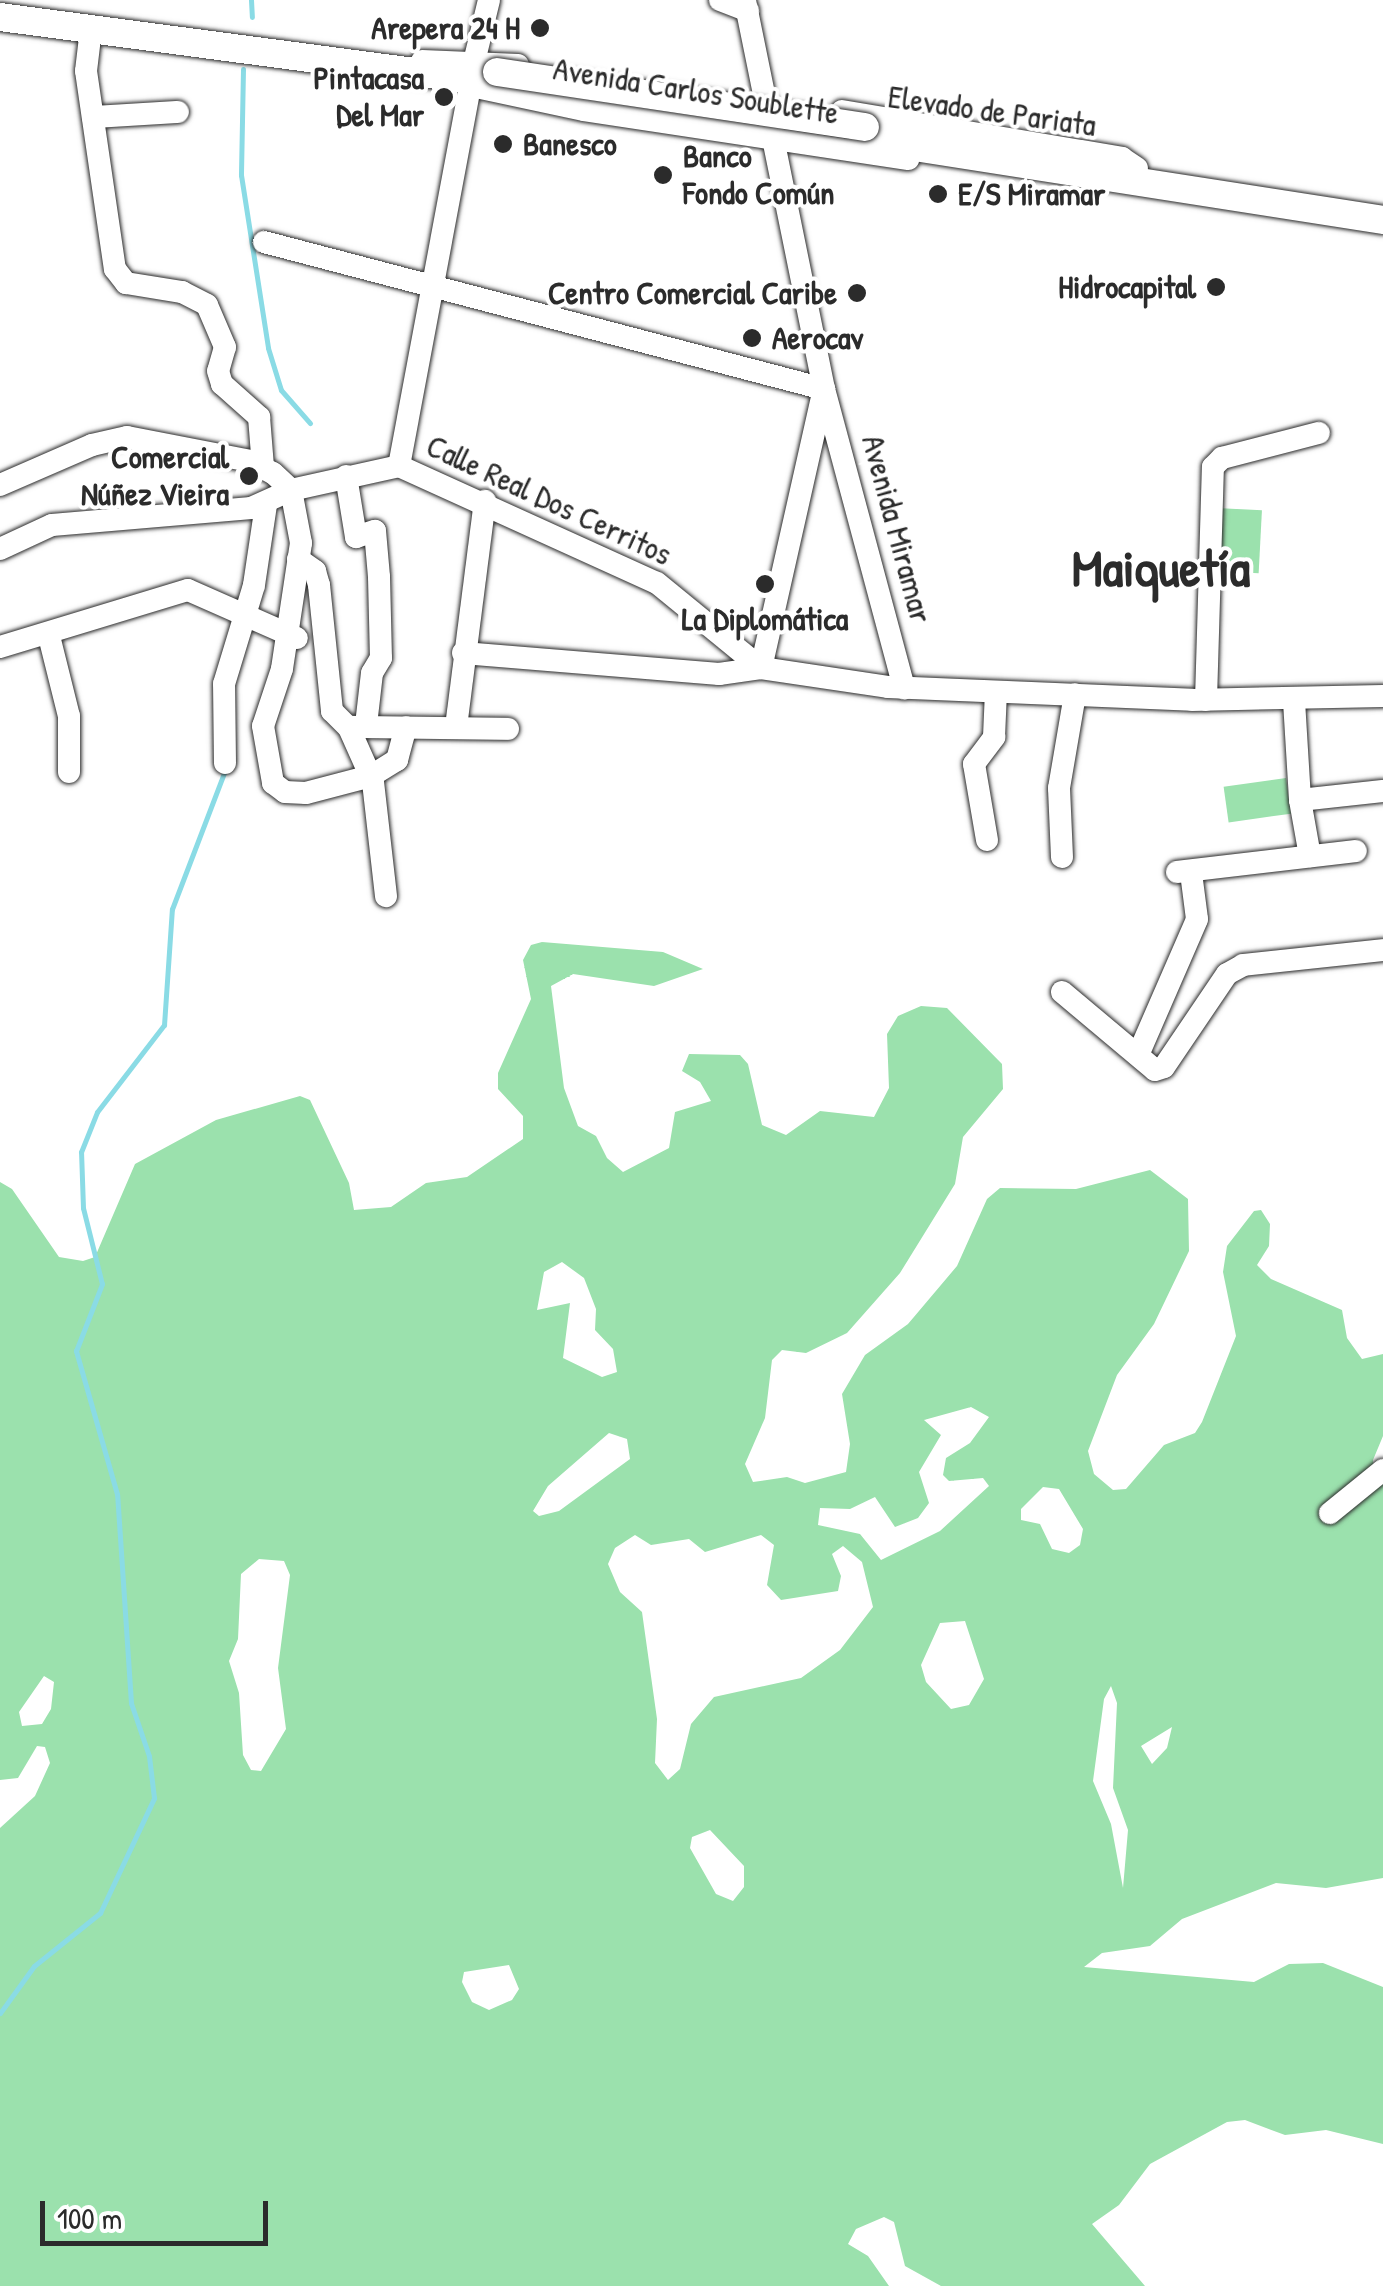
<!DOCTYPE html>
<html>
<head>
<meta charset="utf-8">
<style>
	body { margin:0 }
	#map { position:relative; width:1383px; height:2286px; overflow:hidden; background:#fff; font-family:"Patrick Hand",sans-serif }
	div>[style] { position:absolute }
	[style*='--x'] { left:calc(var(--x)*1px); top:calc(var(--y)*1px); width:calc(var(--w)*1px); rotate:calc(var(--a)*1deg) }
	.green>* { inset:0; background:#9be1ad; transform-origin:0 0 }
	.stream>* { height:5px; margin:-2.5px; padding:0 2.5px; transform-origin:2.5px; border-radius:2.5px; background:#8adbe5 }
	.roads { filter:drop-shadow(0 0 2px #2b2b2b) drop-shadow(0 0 2px #2b2b2b) }
	.minor>* { height:22px; margin:-11px; padding:0 11px; transform-origin:11px; border-radius:11px; background:#fff }
	.major>* { height:28px; margin:-14px; padding:0 14px; transform-origin:14px; border-radius:14px; background:#fff }
	.bridges { filter:drop-shadow(0 0 2px #2b2b2b) drop-shadow(0 0 2px #2b2b2b) }
	.major-bridge>* { height:28px; margin:-14px; padding:0 14px; transform-origin:14px; border-radius:14px; background:#fff }
	.dots>* { width:28px; height:28px; translate:-50% -50%; box-sizing:border-box; border:5px solid #fff; border-radius:50% }
	span { translate:-50% -50%; white-space:nowrap; text-align:center; line-height:1.15; -webkit-text-stroke:8px #fff; paint-order:stroke }
	.poi-label { font-size:32px; color:#2b2b2b; font-weight:700 }
	.right { translate:-100% -50%; text-align:right }
	.left { translate:0 -50%; text-align:left }
	.street-label { font-size:32px; color:#2b2b2b }
	.town-label { font-size:52px; color:#2b2b2b; font-weight:700 }
	.scale { position:absolute; left:40px; top:2201px; width:228px; height:45px; box-sizing:border-box; border:5px solid #2b2b2b; border-top:0; padding-left:12px; font-size:30px; line-height:35px; white-space:nowrap; color:#2b2b2b; -webkit-text-stroke:8px #fff; paint-order:stroke }
</style>
</head>
<body>
<div id="map">
	<div class="green">
		<div style="left:1217px;top:508px;width:45px;height:63px;rotate:3deg"></div>
		<div style="left:1286px;top:778px;width:36px;height:63px;rotate:82deg"></div>
		<div style="clip-path:polygon(evenodd,542px 942px,663px 952px,703px 969px,654px 986px,573px 974px,551px 986px,564px 1088px,578px 1126px,596px 1136px,607px 1158px,623px 1172px,669px 1148px,675px 1112px,711px 1101px,700px 1082px,682px 1071px,689px 1054px,740px 1055px,748px 1064px,762px 1125px,786px 1135px,820px 1111px,874px 1117px,889px 1088px,887px 1034px,898px 1016px,921px 1006px,947px 1008px,1002px 1064px,1003px 1089px,963px 1137px,955px 1184px,900px 1273px,847px 1333px,806px 1353px,782px 1350px,772px 1360px,765px 1418px,745px 1464px,753px 1482px,787px 1477px,805px 1483px,846px 1472px,850px 1444px,842px 1394px,865px 1355px,908px 1324px,957px 1266px,987px 1199px,1000px 1188px,1076px 1189px,1150px 1170px,1188px 1199px,1189px 1251px,1154px 1324px,1117px 1375px,1088px 1451px,1094px 1474px,1113px 1490px,1126px 1489px,1164px 1445px,1195px 1433px,1202px 1422px,1236px 1336px,1223px 1272px,1227px 1246px,1254px 1211px,1261px 1210px,1270px 1224px,1269px 1246px,1257px 1265px,1271px 1279px,1342px 1310px,1347px 1338px,1362px 1359px,1383px 1354px,1383px 1436px,1373px 1460px,1374px 1472px,1383px 1477px,1383px 1878px,1326px 1888px,1276px 1883px,1182px 1919px,1150px 1946px,1102px 1953px,1084px 1967px,1254px 1982px,1289px 1964px,1323px 1963px,1383px 1987px,1383px 2144px,1326px 2130px,1285px 2135px,1245px 2120px,1227px 2122px,1150px 2164px,1119px 2205px,1092px 2224px,1145px 2286px,941px 2286px,905px 2266px,894px 2222px,884px 2217px,856px 2229px,848px 2244px,868px 2256px,889px 2286px,0 2286px,0 1828px,35px 1796px,50px 1763px,45px 1747px,37px 1746px,18px 1778px,0 1780px,0 1182px,12px 1189px,59px 1257px,83px 1261px,95px 1257px,135px 1164px,216px 1120px,300px 1096px,310px 1100px,349px 1183px,354px 1210px,391px 1207px,426px 1183px,467px 1177px,523px 1139px,523px 1116px,498px 1089px,498px 1073px,531px 999px,523px 960px,531px 945px,542px 942px,562px 1262px,584px 1278px,596px 1309px,595px 1330px,613px 1349px,617px 1372px,602px 1377px,563px 1358px,570px 1303px,537px 1310px,544px 1272px,562px 1262px,542px 942px,971px 1407px,989px 1417px,970px 1443px,946px 1458px,943px 1475px,949px 1481px,983px 1478px,989px 1486px,940px 1531px,881px 1560px,860px 1534px,818px 1525px,820px 1508px,850px 1509px,875px 1497px,895px 1527px,918px 1518px,929px 1503px,919px 1472px,941px 1435px,924px 1420px,971px 1407px,542px 942px,609px 1433px,627px 1439px,630px 1459px,559px 1511px,539px 1516px,533px 1511px,548px 1486px,609px 1433px,542px 942px,1043px 1487px,1059px 1489px,1083px 1529px,1080px 1545px,1069px 1553px,1052px 1549px,1040px 1524px,1021px 1520px,1021px 1509px,1043px 1487px,542px 942px,635px 1535px,651px 1545px,689px 1539px,705px 1552px,761px 1535px,774px 1545px,767px 1585px,781px 1600px,838px 1591px,841px 1576px,832px 1554px,843px 1546px,862px 1562px,873px 1607px,840px 1650px,801px 1678px,714px 1697px,691px 1724px,680px 1769px,668px 1780px,655px 1763px,657px 1719px,642px 1612px,620px 1592px,608px 1564px,615px 1548px,635px 1535px,542px 942px,259px 1559px,284px 1561px,290px 1575px,278px 1668px,286px 1729px,261px 1771px,251px 1770px,243px 1755px,239px 1693px,229px 1661px,238px 1639px,241px 1574px,259px 1559px,542px 942px,965px 1621px,984px 1679px,969px 1705px,951px 1709px,926px 1682px,921px 1665px,940px 1623px,965px 1621px,542px 942px,44px 1676px,54px 1682px,51px 1709px,42px 1724px,22px 1726px,19px 1712px,44px 1676px,542px 942px,1111px 1686px,1117px 1703px,1113px 1788px,1128px 1830px,1123px 1888px,1111px 1824px,1093px 1781px,1104px 1699px,1111px 1686px,542px 942px,1172px 1727px,1167px 1748px,1152px 1764px,1141px 1746px,1172px 1727px,542px 942px,710px 1830px,744px 1866px,744px 1887px,733px 1901px,716px 1894px,690px 1848px,692px 1837px,710px 1830px,542px 942px,509px 1965px,519px 1989px,512px 2000px,489px 2010px,472px 2002px,462px 1982px,464px 1972px,509px 1965px)"></div>
	</div>
	<div class="stream">
		<div style="--x:251;--y:0;--w:17;--a:87"></div>
		<div style="--x:243;--y:69;--w:106;--a:91.1"></div>
		<div style="--x:241;--y:175;--w:175;--a:81.1"></div>
		<div style="--x:268;--y:348;--w:44;--a:72.8"></div>
		<div style="--x:281;--y:390;--w:44;--a:48.7"></div>
		<div style="--x:0;--y:2013;--w:58;--a:-54.1"></div>
		<div style="--x:34;--y:1966;--w:85;--a:-38.8"></div>
		<div style="--x:100;--y:1913;--w:127;--a:-64.8"></div>
		<div style="--x:154;--y:1798;--w:42;--a:-96.8"></div>
		<div style="--x:149;--y:1756;--w:56;--a:-108.8"></div>
		<div style="--x:131;--y:1703;--w:209;--a:-93.8"></div>
		<div style="--x:117;--y:1494;--w:149;--a:-106"></div>
		<div style="--x:76;--y:1351;--w:72;--a:-68.8"></div>
		<div style="--x:102;--y:1284;--w:78;--a:-104"></div>
		<div style="--x:83;--y:1208;--w:56;--a:-92"></div>
		<div style="--x:81;--y:1152;--w:43;--a:-68.2"></div>
		<div style="--x:97;--y:1112;--w:110;--a:-52.4"></div>
		<div style="--x:164;--y:1025;--w:116;--a:-86.1"></div>
		<div style="--x:172;--y:909;--w:149;--a:-69.1"></div>
	</div>
	<div class="roads">
		<div class="minor">
			<div style="--x:720;--y:0;--w:30;--a:21"></div>
			<div style="--x:91;--y:29;--w:42;--a:96.8"></div>
			<div style="--x:86;--y:71;--w:200;--a:81.7"></div>
			<div style="--x:115;--y:269;--w:18;--a:52"></div>
			<div style="--x:126;--y:283;--w:57;--a:9.1"></div>
			<div style="--x:182;--y:292;--w:28;--a:27"></div>
			<div style="--x:207;--y:305;--w:46;--a:66.8"></div>
			<div style="--x:225;--y:347;--w:25;--a:106"></div>
			<div style="--x:218;--y:371;--w:14;--a:73"></div>
			<div style="--x:222;--y:384;--w:50;--a:41.7"></div>
			<div style="--x:259;--y:417;--w:50;--a:85.4"></div>
			<div style="--x:475;--y:58;--w:60;--a:-76.4"></div>
			<div style="--x:422;--y:61;--w:96;--a:2.4"></div>
			<div style="--x:476;--y:87;--w:110;--a:12"></div>
			<div style="--x:584;--y:110;--w:328;--a:8.6"></div>
			<div style="--x:842;--y:111;--w:284;--a:9.5"></div>
			<div style="--x:1122;--y:158;--w:18;--a:34"></div>
			<div style="--x:93;--y:117;--w:85;--a:-3.4"></div>
			<div style="--x:264;--y:242;--w:579;--a:14.71"></div>
			<div style="--x:824;--y:389;--w:310;--a:75"></div>
			<div style="--x:399;--y:466;--w:388;--a:-79.4"></div>
			<div style="--x:346;--y:476;--w:62;--a:80.7"></div>
			<div style="--x:356;--y:537;--w:20;--a:-18"></div>
			<div style="--x:375;--y:531;--w:46;--a:85"></div>
			<div style="--x:379;--y:577;--w:81;--a:88.6"></div>
			<div style="--x:381;--y:658;--w:17;--a:121"></div>
			<div style="--x:372;--y:673;--w:52;--a:96.6"></div>
			<div style="--x:0;--y:485;--w:100;--a:-23.5"></div>
			<div style="--x:92;--y:445;--w:36;--a:-13"></div>
			<div style="--x:127;--y:437;--w:125;--a:11"></div>
			<div style="--x:250;--y:461;--w:26;--a:28"></div>
			<div style="--x:273;--y:473;--w:25;--a:43"></div>
			<div style="--x:291;--y:490;--w:54;--a:79.3"></div>
			<div style="--x:301;--y:543;--w:127;--a:98.6"></div>
			<div style="--x:282;--y:669;--w:60;--a:108.4"></div>
			<div style="--x:263;--y:726;--w:58;--a:80"></div>
			<div style="--x:273;--y:783;--w:15;--a:37"></div>
			<div style="--x:285;--y:792;--w:21;--a:3"></div>
			<div style="--x:306;--y:793;--w:67;--a:-14.7"></div>
			<div style="--x:371;--y:776;--w:31;--a:-32"></div>
			<div style="--x:397;--y:760;--w:34;--a:-75"></div>
			<div style="--x:0;--y:549;--w:57;--a:-24.8"></div>
			<div style="--x:52;--y:525;--w:200;--a:-4.9"></div>
			<div style="--x:251;--y:508;--w:44;--a:-24.2"></div>
			<div style="--x:291;--y:490;--w:111;--a:-12.5"></div>
			<div style="--x:399;--y:466;--w:283;--a:24.4"></div>
			<div style="--x:657;--y:583;--w:134;--a:39.3"></div>
			<div style="--x:761;--y:668;--w:128;--a:8.5"></div>
			<div style="--x:888;--y:687;--w:304;--a:2.4"></div>
			<div style="--x:1192;--y:700;--w:191;--a:-1.2"></div>
			<div style="--x:298;--y:559;--w:21;--a:35"></div>
			<div style="--x:315;--y:571;--w:15;--a:74"></div>
			<div style="--x:319;--y:585;--w:127;--a:84.1"></div>
			<div style="--x:332;--y:711;--w:24;--a:45"></div>
			<div style="--x:349;--y:728;--w:59;--a:66"></div>
			<div style="--x:373;--y:782;--w:115;--a:83.5"></div>
			<div style="--x:49;--y:636;--w:82;--a:76"></div>
			<div style="--x:69;--y:716;--w:56;--a:90"></div>
			<div style="--x:0;--y:647;--w:196;--a:-16.9"></div>
			<div style="--x:188;--y:590;--w:119;--a:23.8"></div>
			<div style="--x:463;--y:653;--w:257;--a:4.7"></div>
			<div style="--x:719;--y:674;--w:42;--a:-8.1"></div>
			<div style="--x:761;--y:668;--w:286;--a:-77.3"></div>
			<div style="--x:824;--y:389;--w:397;--a:-101.5"></div>
			<div style="--x:1206;--y:700;--w:233;--a:-88.3"></div>
			<div style="--x:1213;--y:467;--w:13;--a:-45"></div>
			<div style="--x:1222;--y:458;--w:100;--a:-14.5"></div>
			<div style="--x:1294;--y:701;--w:99;--a:86.5"></div>
			<div style="--x:1300;--y:800;--w:83;--a:-6.2"></div>
			<div style="--x:352;--y:727;--w:156;--a:0.7"></div>
			<div style="--x:456;--y:727;--w:228;--a:-82.7"></div>
			<div style="--x:225;--y:763;--w:79;--a:-90.7"></div>
			<div style="--x:224;--y:684;--w:103;--a:-73.1"></div>
			<div style="--x:254;--y:585;--w:81;--a:-81.5"></div>
			<div style="--x:1300;--y:800;--w:57;--a:79.9"></div>
			<div style="--x:987;--y:840;--w:77;--a:-99.7"></div>
			<div style="--x:974;--y:764;--w:34;--a:-53"></div>
			<div style="--x:994;--y:737;--w:45;--a:-87.5"></div>
			<div style="--x:1062;--y:857;--w:69;--a:-92.5"></div>
			<div style="--x:1059;--y:788;--w:95;--a:-80.3"></div>
			<div style="--x:1177;--y:872;--w:180;--a:-6.7"></div>
			<div style="--x:1062;--y:992;--w:121;--a:40"></div>
			<div style="--x:1155;--y:1070;--w:9;--a:-18"></div>
			<div style="--x:1164;--y:1067;--w:112;--a:-55.9"></div>
			<div style="--x:1227;--y:974;--w:18;--a:-29"></div>
			<div style="--x:1243;--y:965;--w:141;--a:-6.1"></div>
			<div style="--x:1138;--y:1055;--w:148;--a:-66.5"></div>
			<div style="--x:1197;--y:919;--w:46;--a:-97.4"></div>
			<div style="--x:1330;--y:1513;--w:68;--a:-39.1"></div>
		</div>
		<div class="major">
			<div style="--x:0;--y:17;--w:501;--a:7.56"></div>
			<div style="--x:863;--y:139;--w:526;--a:8.85"></div>
		</div>
	</div>
	<div class="bridges">
		<div class="major-bridge">
			<div style="--x:497;--y:72;--w:372;--a:8.5"></div>
		</div>
	</div>
	<div class="dots">
		<div style="left:540px;top:28px;background:#2b2b2b"></div>
		<div style="left:444px;top:97px;background:#2b2b2b"></div>
		<div style="left:503px;top:144px;background:#2b2b2b"></div>
		<div style="left:663px;top:175px;background:#2b2b2b"></div>
		<div style="left:938px;top:194px;background:#2b2b2b"></div>
		<div style="left:1216px;top:287px;background:#2b2b2b"></div>
		<div style="left:857px;top:293px;background:#2b2b2b"></div>
		<div style="left:752px;top:338px;background:#2b2b2b"></div>
		<div style="left:249px;top:476px;background:#2b2b2b"></div>
		<div style="left:765px;top:584px;background:#2b2b2b"></div>
	</div>
	<div class="poi-label">
		<span class="right" style="left:520px;top:28px">Arepera 24 H</span>
		<span class="right" style="left:424px;top:97px">Pintacasa<br>Del Mar</span>
		<span class="left" style="left:523px;top:144px">Banesco</span>
		<span class="left" style="left:683px;top:175px">Banco<br>Fondo Común</span>
		<span class="left" style="left:958px;top:194px">E/S Miramar</span>
		<span class="right" style="left:1196px;top:287px">Hidrocapital</span>
		<span class="right" style="left:837px;top:293px">Centro Comercial Caribe</span>
		<span class="left" style="left:772px;top:338px">Aerocav</span>
		<span class="right" style="left:229px;top:476px">Comercial<br>Núñez Vieira</span>
		<span style="left:765px;top:619px">La Diplomática</span>
	</div>
	<div class="street-label">
		<span style="left:696px;top:91px;rotate:9deg">Avenida Carlos Soublette</span>
		<span style="left:992px;top:111px;rotate:8deg">Elevado de Pariata</span>
		<span style="left:549px;top:500px;rotate:25deg">Calle Real Dos Cerritos</span>
		<span style="left:897px;top:529px;rotate:75deg">Avenida Miramar</span>
	</div>
	<div class="town-label">
		<span style="left:1161px;top:568px">Maiquetía</span>
	</div>
	<div class="scale">100 m</div>
</div>
</body>
</html>
